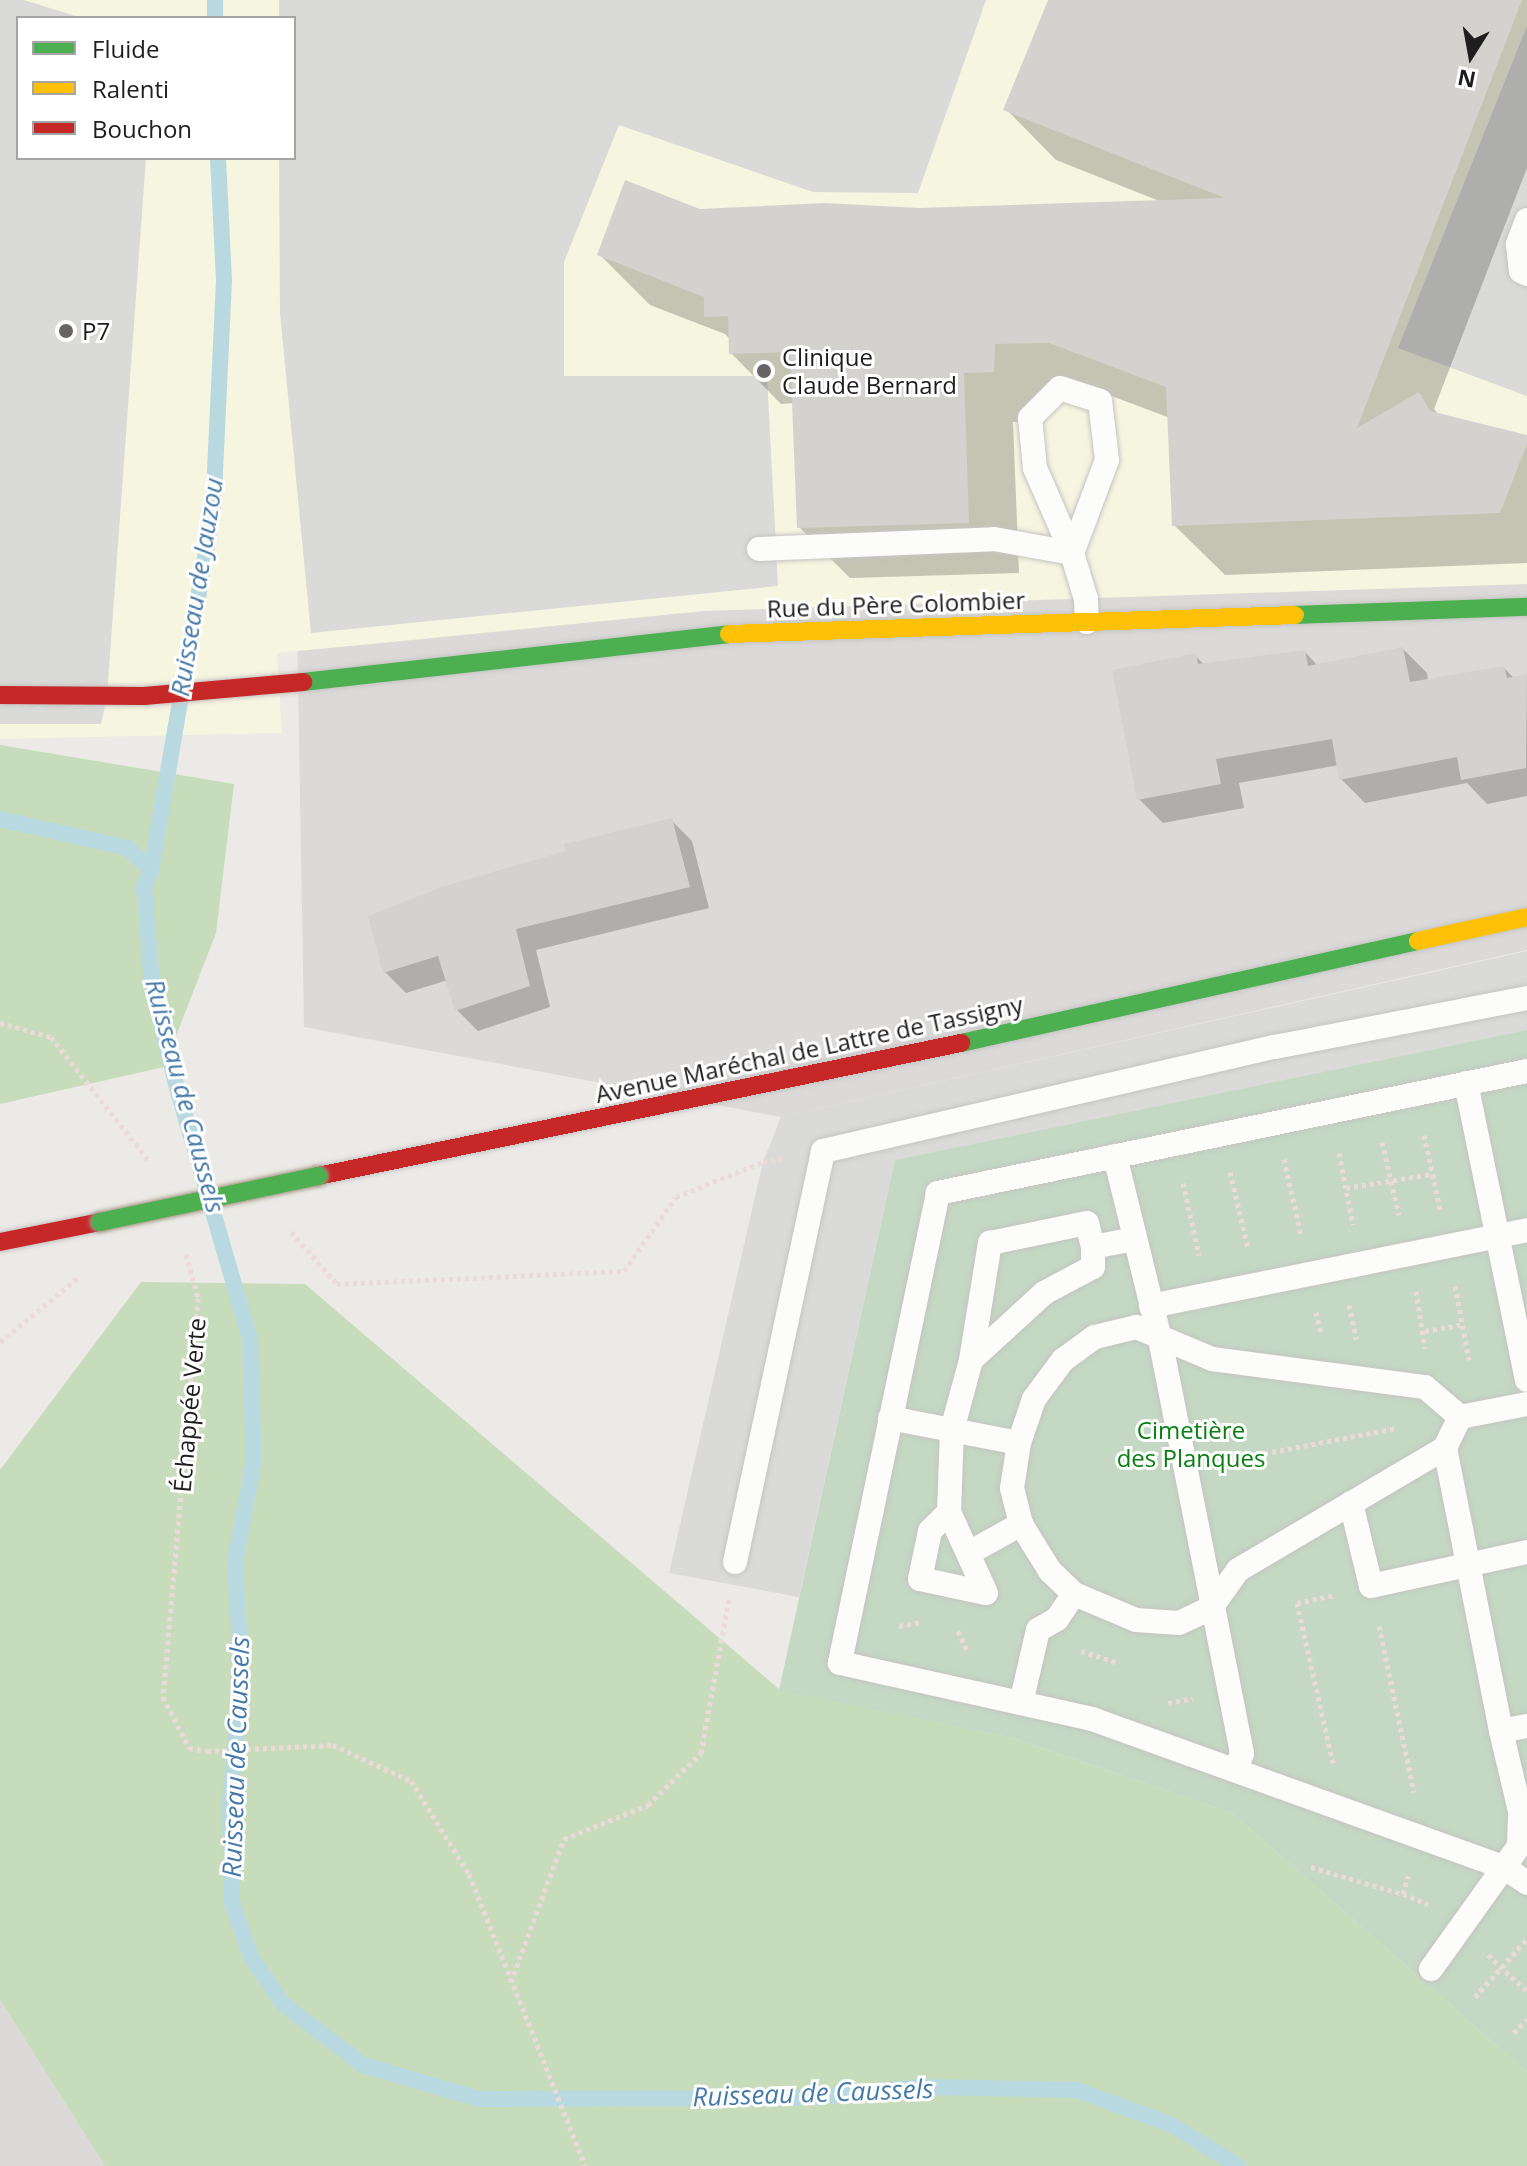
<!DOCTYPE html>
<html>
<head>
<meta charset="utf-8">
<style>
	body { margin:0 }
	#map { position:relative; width:1527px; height:2166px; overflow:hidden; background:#eceae6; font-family:"Open Sans",sans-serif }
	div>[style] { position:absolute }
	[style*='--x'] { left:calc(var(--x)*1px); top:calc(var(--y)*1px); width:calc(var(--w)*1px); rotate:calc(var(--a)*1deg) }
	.residential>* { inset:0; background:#dbdad8 }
	.education>* { inset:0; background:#f6f5e0 }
	.religious>* { inset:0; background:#dadad8 }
	.forest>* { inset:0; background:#c7dcbb }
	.cemetery>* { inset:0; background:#c4d8c4 }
	.shadow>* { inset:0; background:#0003 }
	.stream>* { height:16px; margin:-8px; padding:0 8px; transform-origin:8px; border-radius:8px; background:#b8d9e0 }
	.building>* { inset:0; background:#d4d2cf }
	.path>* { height:5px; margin-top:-2.5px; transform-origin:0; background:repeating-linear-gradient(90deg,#ebdad8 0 4px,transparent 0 8px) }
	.roads { filter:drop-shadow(0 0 2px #c5c4c2) drop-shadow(0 0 2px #c5c4c2) }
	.lane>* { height:24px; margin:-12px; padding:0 12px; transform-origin:12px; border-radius:12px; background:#fcfcfb }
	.fast>* { height:18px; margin:-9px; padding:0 9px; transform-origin:9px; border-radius:9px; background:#4caf50 }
	.slow>* { height:18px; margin:-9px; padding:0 9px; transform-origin:9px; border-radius:9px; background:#ffc107 }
	.jam>* { height:18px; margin:-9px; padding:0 9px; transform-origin:9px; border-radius:9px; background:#c62828 }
	.bridges { filter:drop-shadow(0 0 2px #a29782) drop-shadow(0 0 2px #a29782) }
	.fast-bridge>* { height:18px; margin:-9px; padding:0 9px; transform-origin:9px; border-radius:9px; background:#4caf50 }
	.dots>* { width:22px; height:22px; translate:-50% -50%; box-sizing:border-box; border:4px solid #fff; border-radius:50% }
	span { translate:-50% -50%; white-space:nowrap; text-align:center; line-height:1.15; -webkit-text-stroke:6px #fff; paint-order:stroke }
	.poi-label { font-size:24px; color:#1e1e1e }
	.left { translate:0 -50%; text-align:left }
	.street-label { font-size:24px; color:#1e1e1e }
	.park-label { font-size:24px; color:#087f0f }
	.water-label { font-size:26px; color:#457aa8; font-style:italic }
	.legend { position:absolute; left:16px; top:16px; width:280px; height:144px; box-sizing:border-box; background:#fff; border:2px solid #a5a5a5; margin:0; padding:10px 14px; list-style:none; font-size:24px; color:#1e1e1e }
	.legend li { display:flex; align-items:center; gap:16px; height:40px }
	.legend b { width:40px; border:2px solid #a5a5a5 }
	.north { position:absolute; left:1431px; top:16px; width:80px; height:80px; -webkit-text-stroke:6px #fff; paint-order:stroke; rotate:191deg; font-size:22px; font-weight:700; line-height:32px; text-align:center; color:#1e1e1e }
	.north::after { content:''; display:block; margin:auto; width:28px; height:36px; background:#1e1e1e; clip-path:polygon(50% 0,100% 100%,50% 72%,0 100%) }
</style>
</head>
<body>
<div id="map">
	<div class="residential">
		<div style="clip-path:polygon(1527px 0,1527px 950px,781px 1117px,304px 1027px,289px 158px,294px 158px,294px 18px)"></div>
		<div style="clip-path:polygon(0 2000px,105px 2166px,0 2166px)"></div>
	</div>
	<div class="education">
		<div style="clip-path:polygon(evenodd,0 0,1527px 0,1527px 584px,704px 611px,392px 642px,277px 653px,282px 733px,0 739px,0 0,18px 18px,294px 18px,294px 158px,18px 158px,18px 18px)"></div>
	</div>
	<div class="religious">
		<div style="clip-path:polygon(0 0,24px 0,82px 18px,18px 18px,18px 158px,146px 158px,107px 696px,101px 724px,0 724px)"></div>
		<div style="clip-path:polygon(279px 0,986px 0,918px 193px,813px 192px,619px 125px,564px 262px,564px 376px,767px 376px,778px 586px,311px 633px,280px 313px,279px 158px,294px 158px,294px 18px,279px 18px)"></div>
		<div style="clip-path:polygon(1527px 26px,1527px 396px,1398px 348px)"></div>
		<div style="clip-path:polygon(1527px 951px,1527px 1030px,895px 1160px,799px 1597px,669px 1573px,763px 1162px,781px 1117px)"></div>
	</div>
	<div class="forest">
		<div style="clip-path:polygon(0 745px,234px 784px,216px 933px,164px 1067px,0 1104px)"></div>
		<div style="clip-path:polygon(141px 1282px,305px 1284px,779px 1689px,1013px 1738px,1232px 1813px,1527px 2072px,1527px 2166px,105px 2166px,0 2000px,0 1470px)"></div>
	</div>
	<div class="cemetery">
		<div style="clip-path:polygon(1527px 1030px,1527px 2072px,1232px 1813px,1013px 1738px,779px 1690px,895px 1160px)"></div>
	</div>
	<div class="shadow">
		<div style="clip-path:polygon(1050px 0,1527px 0,1527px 168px,1434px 409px,1440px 416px,1527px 437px,1527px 563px,1225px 575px,1174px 525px,1170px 418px,1101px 392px,1044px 394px,1044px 422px,1013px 422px,1019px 573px,850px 578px,799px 527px,794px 403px,781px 404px,731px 353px,731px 340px,725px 334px,650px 305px,599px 254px,700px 211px,919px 210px,1162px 202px,1056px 160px,1006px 109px)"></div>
		<div style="clip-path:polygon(1403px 649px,1427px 673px,1428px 681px,1504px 668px,1514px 678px,1527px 676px,1527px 796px,1487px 804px,1467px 783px,1365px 803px,1341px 779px,1339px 765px,1239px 783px,1244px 808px,1163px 823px,1139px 799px,1195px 655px,1204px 665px,1305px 652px,1318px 666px)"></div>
		<div style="clip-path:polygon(671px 820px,692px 841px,709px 908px,536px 950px,550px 1007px,478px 1031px,457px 1010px,448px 980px,406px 993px,385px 972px)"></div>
	</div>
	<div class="stream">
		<div style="--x:215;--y:0;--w:18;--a:90"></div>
		<div style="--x:218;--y:158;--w:123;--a:87.2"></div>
		<div style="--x:224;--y:281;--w:230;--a:92.7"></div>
		<div style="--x:213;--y:511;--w:364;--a:99.8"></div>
		<div style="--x:151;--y:870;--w:18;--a:112"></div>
		<div style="--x:144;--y:887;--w:98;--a:85.3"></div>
		<div style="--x:152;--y:985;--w:106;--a:76.4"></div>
		<div style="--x:177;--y:1088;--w:262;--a:73.8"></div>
		<div style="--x:250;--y:1340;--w:120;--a:88.1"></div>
		<div style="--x:254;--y:1460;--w:105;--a:100.5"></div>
		<div style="--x:235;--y:1563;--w:111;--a:86.4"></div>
		<div style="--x:242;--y:1674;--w:129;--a:95.4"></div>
		<div style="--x:230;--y:1802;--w:101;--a:88.9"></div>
		<div style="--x:232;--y:1903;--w:57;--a:70.6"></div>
		<div style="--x:251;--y:1957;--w:57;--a:55.8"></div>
		<div style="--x:283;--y:2004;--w:101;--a:37.3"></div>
		<div style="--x:363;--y:2065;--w:121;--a:16.3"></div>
		<div style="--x:479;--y:2099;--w:324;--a:-0.2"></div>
		<div style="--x:803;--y:2098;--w:120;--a:-5.3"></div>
		<div style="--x:922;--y:2087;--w:155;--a:1.1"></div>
		<div style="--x:1077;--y:2090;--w:101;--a:20.2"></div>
		<div style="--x:1172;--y:2125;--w:78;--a:31.8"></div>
		<div style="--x:0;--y:819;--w:131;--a:12.8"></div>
		<div style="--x:128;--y:848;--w:32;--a:44"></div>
	</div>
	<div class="building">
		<div style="clip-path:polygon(1048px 0,1522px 0,1357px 428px,1419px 392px,1430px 411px,1527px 435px,1527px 444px,1500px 513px,1172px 526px,1166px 387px,1049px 343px,995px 344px,994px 372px,964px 373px,969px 523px,797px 528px,790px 352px,729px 354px,728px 316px,704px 317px,704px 297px,597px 255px,625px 180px,700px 209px,825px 203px,919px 208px,1225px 198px,1003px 110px)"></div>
		<div style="clip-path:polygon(1403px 647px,1410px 682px,1504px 666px,1507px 678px,1527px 674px,1526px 768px,1461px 780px,1457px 757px,1339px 780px,1332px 739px,1216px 759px,1221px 784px,1137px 800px,1112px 670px,1196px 653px,1198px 664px,1305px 650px,1308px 666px)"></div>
		<div style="clip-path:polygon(672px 818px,690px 887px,516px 929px,530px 986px,455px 1011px,438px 956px,383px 973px,368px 916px,442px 887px,565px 851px,564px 844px)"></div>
	</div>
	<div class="path">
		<div style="--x:0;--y:1023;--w:53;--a:15.4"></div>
		<div style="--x:51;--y:1037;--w:158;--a:51.7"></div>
		<div style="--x:1424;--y:1135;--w:76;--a:77.8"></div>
		<div style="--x:1382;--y:1142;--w:75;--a:76.9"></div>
		<div style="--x:1339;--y:1153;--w:73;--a:79"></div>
		<div style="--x:1284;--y:1159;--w:78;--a:77.4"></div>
		<div style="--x:1230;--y:1172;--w:78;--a:76.7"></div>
		<div style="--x:1183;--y:1183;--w:74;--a:77.5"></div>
		<div style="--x:1346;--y:1188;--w:87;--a:-9.2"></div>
		<div style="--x:291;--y:1232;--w:69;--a:48.5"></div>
		<div style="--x:337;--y:1284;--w:287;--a:-2.6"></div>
		<div style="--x:624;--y:1271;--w:90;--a:-54.9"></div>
		<div style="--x:676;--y:1197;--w:94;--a:-21.9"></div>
		<div style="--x:763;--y:1162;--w:20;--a:-11"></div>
		<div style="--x:186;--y:1254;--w:46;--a:74.7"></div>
		<div style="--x:198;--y:1298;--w:401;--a:95"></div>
		<div style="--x:163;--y:1697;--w:57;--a:63"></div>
		<div style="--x:189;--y:1748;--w:18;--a:9"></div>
		<div style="--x:207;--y:1751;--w:126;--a:-2.7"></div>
		<div style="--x:333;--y:1745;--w:86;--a:24.8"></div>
		<div style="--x:411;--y:1781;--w:110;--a:58.1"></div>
		<div style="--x:469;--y:1874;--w:314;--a:68.3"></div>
		<div style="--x:1455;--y:1286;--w:75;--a:79.3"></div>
		<div style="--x:1416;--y:1291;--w:58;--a:81"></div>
		<div style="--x:1349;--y:1305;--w:35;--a:78"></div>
		<div style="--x:1316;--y:1312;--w:22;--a:77"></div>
		<div style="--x:1425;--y:1331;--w:39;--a:-10"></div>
		<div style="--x:0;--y:1342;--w:101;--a:-39.4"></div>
		<div style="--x:1225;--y:1461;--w:174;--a:-10.9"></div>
		<div style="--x:899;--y:1626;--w:23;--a:-10"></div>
		<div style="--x:1379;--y:1626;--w:170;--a:78.1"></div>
		<div style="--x:958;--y:1631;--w:21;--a:65"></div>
		<div style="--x:1081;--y:1651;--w:38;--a:18"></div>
		<div style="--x:1168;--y:1703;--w:25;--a:-11"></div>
		<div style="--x:1333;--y:1763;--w:164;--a:-102.7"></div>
		<div style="--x:1297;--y:1603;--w:38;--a:-12"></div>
		<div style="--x:1311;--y:1867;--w:96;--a:16.4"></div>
		<div style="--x:1403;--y:1894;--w:19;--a:-74"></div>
		<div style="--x:1403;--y:1894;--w:27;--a:22"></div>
		<div style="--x:1488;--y:1955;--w:53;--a:42.7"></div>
		<div style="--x:511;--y:1982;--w:153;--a:-69.7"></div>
		<div style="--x:564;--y:1839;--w:91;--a:-22"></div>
		<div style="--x:648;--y:1805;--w:74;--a:-44.5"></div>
		<div style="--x:701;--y:1753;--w:157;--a:-79.7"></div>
		<div style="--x:1475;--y:1997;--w:78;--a:-48.1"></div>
		<div style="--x:1514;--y:2033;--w:19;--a:-47"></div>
	</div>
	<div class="roads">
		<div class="lane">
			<div style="--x:1527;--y:220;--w:26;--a:111"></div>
			<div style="--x:1518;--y:244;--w:27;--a:84"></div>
			<div style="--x:1521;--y:271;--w:7;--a:27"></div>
			<div style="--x:1060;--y:388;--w:42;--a:18"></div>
			<div style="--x:1100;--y:401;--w:59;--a:83.2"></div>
			<div style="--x:1107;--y:460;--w:99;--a:110.6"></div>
			<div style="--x:1072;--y:553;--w:93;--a:-113.5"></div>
			<div style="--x:1035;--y:468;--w:50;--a:-95.7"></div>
			<div style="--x:1030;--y:418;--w:42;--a:-45"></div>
			<div style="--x:759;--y:549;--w:235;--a:-2.4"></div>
			<div style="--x:994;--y:539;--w:79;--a:10.2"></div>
			<div style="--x:1072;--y:553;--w:48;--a:73.1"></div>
			<div style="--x:1086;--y:599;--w:23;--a:88"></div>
			<div style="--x:1527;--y:1071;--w:602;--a:168.3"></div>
			<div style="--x:938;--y:1193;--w:480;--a:101.8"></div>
			<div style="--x:840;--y:1663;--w:258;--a:12.5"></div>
			<div style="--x:1092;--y:1719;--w:439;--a:19.8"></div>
			<div style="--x:1505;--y:1868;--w:27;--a:34"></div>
			<div style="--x:1466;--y:1083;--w:303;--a:78.4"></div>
			<div style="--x:1115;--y:1156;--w:188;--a:76.2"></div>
			<div style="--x:1160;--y:1339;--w:422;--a:78.8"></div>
			<div style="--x:1242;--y:1753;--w:18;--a:109"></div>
			<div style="--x:1151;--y:1306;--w:384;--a:-11.4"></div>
			<div style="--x:1136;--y:1327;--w:82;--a:22.8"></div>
			<div style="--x:1212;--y:1359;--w:215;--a:7.5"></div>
			<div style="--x:1425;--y:1387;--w:46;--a:40.6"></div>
			<div style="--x:1460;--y:1417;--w:34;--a:116"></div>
			<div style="--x:1445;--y:1448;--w:240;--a:149.5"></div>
			<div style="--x:1238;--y:1570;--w:47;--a:125.4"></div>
			<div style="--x:1211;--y:1608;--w:35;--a:155"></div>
			<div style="--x:1179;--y:1623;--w:43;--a:-176"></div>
			<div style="--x:1136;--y:1620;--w:67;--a:-157.2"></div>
			<div style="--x:1074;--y:1594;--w:33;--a:-136"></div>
			<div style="--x:1050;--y:1571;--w:55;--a:-121.7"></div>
			<div style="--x:1021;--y:1524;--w:37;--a:-104"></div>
			<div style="--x:1012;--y:1488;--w:46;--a:-81.2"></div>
			<div style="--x:1019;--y:1443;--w:46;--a:-71.2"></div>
			<div style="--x:1034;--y:1399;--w:49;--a:-53.4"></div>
			<div style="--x:1063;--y:1360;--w:39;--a:-36"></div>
			<div style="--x:1095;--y:1337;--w:42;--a:-13.7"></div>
			<div style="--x:971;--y:1360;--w:119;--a:-80.8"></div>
			<div style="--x:990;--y:1243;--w:99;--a:-11.7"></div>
			<div style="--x:1087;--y:1223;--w:25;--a:76"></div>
			<div style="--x:1460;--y:1417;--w:68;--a:-11"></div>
			<div style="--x:890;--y:1418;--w:131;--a:11"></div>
			<div style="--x:1445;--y:1448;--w:288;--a:78.8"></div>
			<div style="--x:1501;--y:1731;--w:26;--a:-11"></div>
			<div style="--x:1351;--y:1503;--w:85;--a:76.5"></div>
			<div style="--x:1371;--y:1586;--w:160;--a:-12.3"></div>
			<div style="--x:949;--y:1512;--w:27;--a:135"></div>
			<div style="--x:930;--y:1531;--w:49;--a:101.8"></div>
			<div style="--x:920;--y:1579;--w:67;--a:12"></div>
			<div style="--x:986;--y:1593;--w:89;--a:-114.6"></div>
			<div style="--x:949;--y:1512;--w:82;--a:-87.9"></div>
			<div style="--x:952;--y:1430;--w:73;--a:-74.8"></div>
			<div style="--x:971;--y:1360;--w:99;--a:-42.5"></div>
			<div style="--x:1044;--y:1293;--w:55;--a:-28"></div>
			<div style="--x:1093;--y:1267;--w:20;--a:-90"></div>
			<div style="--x:1093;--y:1247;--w:42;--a:-11"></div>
			<div style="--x:969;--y:1553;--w:60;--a:-29.1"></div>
			<div style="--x:735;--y:1562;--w:420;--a:-77.9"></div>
			<div style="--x:823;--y:1151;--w:464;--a:-13"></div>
			<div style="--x:1275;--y:1047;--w:257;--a:-11"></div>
			<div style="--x:1021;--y:1703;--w:75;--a:-76.9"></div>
			<div style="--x:1038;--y:1630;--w:22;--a:-30"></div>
			<div style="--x:1057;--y:1619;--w:30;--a:-56"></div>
			<div style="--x:1431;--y:1969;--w:151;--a:-54.4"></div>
			<div style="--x:1519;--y:1846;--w:35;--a:-88"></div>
			<div style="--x:1520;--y:1811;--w:82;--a:-103.4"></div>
		</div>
		<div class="fast">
			<div style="--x:1295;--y:615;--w:232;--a:-2"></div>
			<div style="--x:303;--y:682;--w:429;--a:-6.4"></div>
			<div style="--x:961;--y:1043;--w:468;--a:-12.6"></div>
		</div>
		<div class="slow">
			<div style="--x:729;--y:634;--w:566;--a:-1.92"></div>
			<div style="--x:1418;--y:941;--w:112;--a:-12.4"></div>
		</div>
		<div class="jam">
			<div style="--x:0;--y:695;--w:144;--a:0.4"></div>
			<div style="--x:144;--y:696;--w:160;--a:-5"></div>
			<div style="--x:318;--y:1176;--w:657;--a:-11.69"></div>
			<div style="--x:0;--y:1242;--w:102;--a:-11.3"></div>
		</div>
	</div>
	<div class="bridges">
		<div class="fast-bridge">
			<div style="--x:100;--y:1222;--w:223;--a:-11.9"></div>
		</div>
	</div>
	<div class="dots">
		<div style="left:66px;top:331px;background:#666564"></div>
		<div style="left:764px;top:371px;background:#666564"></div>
	</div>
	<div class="poi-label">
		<span class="left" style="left:82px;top:331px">P7</span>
		<span class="left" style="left:782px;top:371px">Clinique<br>Claude Bernard</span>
	</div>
	<div class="street-label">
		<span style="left:896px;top:604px;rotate:-2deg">Rue du Père Colombier</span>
		<span style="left:809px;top:1049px;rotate:-12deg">Avenue Maréchal de Lattre de Tassigny</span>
		<span style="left:189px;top:1405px;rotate:-85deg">Échappée Verte</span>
	</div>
	<div class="park-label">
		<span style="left:1191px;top:1444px">Cimetière<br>des Planques</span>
	</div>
	<div class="water-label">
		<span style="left:197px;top:587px;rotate:-81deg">Ruisseau de Jauzou</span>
		<span style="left:185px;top:1096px;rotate:75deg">Ruisseau de Caussels</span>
		<span style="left:236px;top:1757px;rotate:-88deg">Ruisseau de Caussels</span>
		<span style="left:813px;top:2093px;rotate:-2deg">Ruisseau de Caussels</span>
	</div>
	<ul class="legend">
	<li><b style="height:10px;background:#4caf50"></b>Fluide</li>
	<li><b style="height:10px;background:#ffc107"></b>Ralenti</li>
	<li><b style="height:10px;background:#c62828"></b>Bouchon</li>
	</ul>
	<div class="north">N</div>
</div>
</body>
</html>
